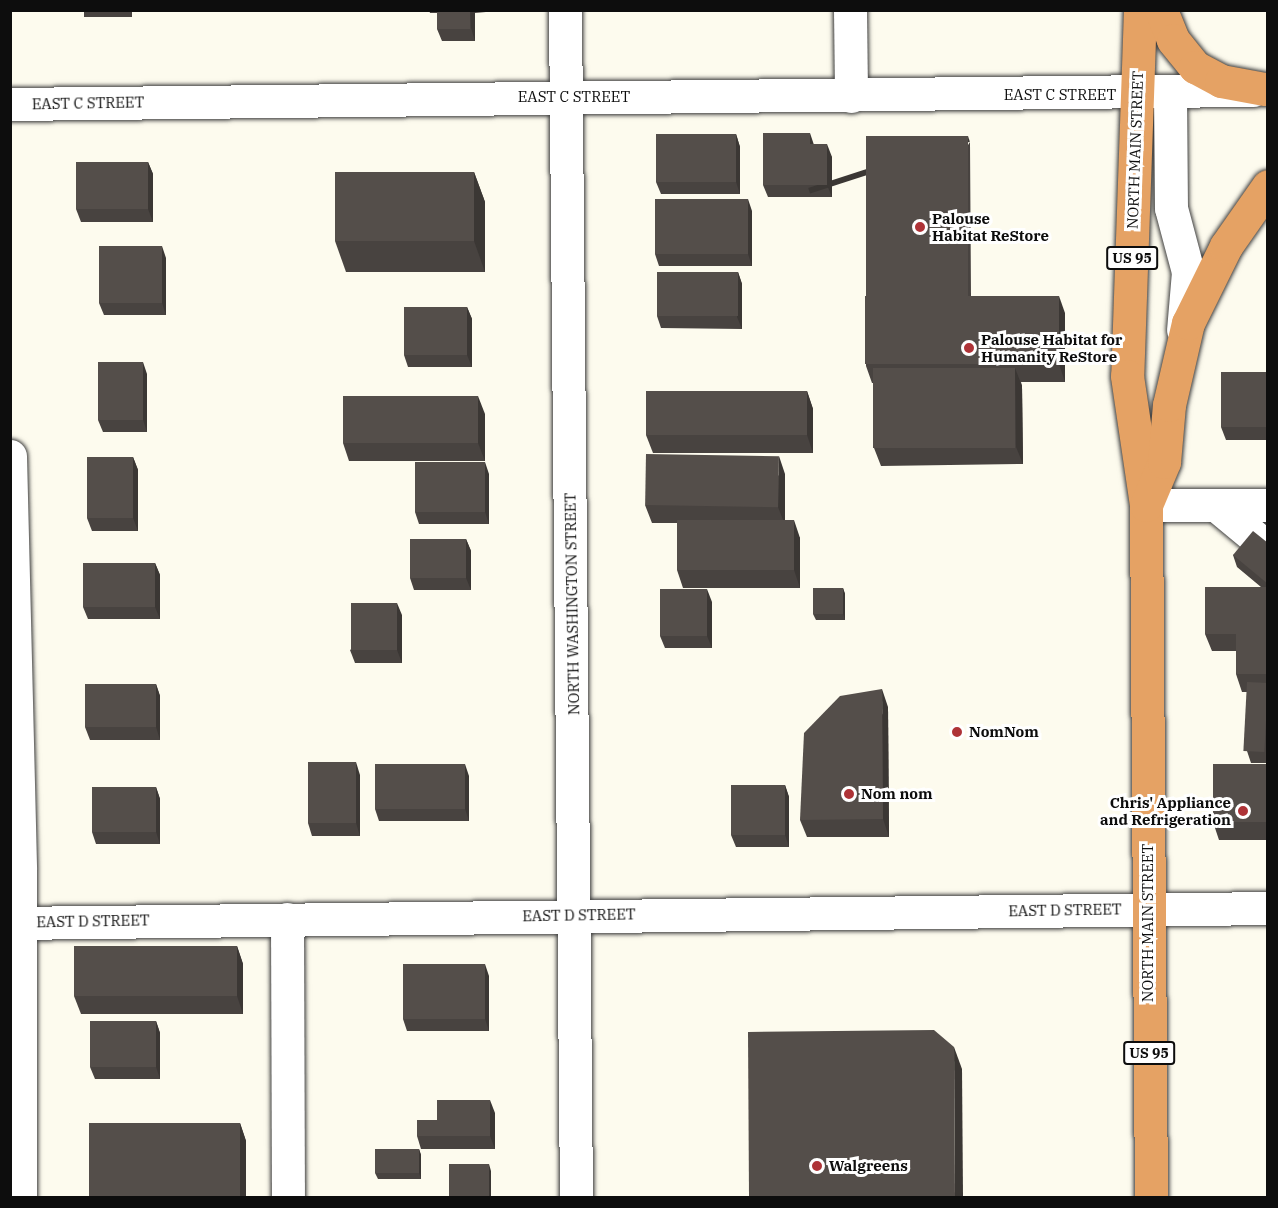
<!DOCTYPE html>
<html>
<head>
<meta charset="utf-8">
<style>
	body { margin:0 }
	#map { position:relative; width:1278px; height:1208px; overflow:hidden; background:#fdfbee; font-family:"IBM Plex Serif",serif }
	div>[style] { position:absolute }
	[style*='--x'] { left:calc(var(--x)*1px); top:calc(var(--y)*1px); width:calc(var(--w)*1px); rotate:calc(var(--a)*1deg) }
	.roads { filter:drop-shadow(0 0 2px #404040) drop-shadow(0 0 2px #404040) }
	.minor>* { height:33px; margin:-16.5px; padding:0 16.5px; transform-origin:16.5px; border-radius:16.5px; background:#fff }
	.highway>* { height:33px; margin:-16.5px; padding:0 16.5px; transform-origin:16.5px; border-radius:16.5px; background:#e5a264 }
	.wall>* { inset:0; background:#484340; transform-origin:0 0 }
	.shaded-wall>* { inset:0; background:#3b3734; transform-origin:0 0 }
	.building>* { inset:0; background:#544e4a; transform-origin:0 0 }
	.dots>* { width:16px; height:16px; translate:-50% -50%; box-sizing:border-box; border:3px solid #fff; border-radius:50% }
	span { translate:-50% -50%; white-space:nowrap; text-align:center; line-height:1.15; -webkit-text-stroke:6px #fff; paint-order:stroke }
	.shield-label span { padding:2px 4px; background:#fff; border:2px solid; border-radius:4px; -webkit-text-stroke-width:0 }
	.shield-label { font-size:14px; color:#0d0d0d; font-weight:700 }
	.street-label { font-size:15px; color:#0d0d0d }
	.poi-label { font-size:15px; color:#0d0d0d; font-weight:700 }
	.left { translate:0 -50%; text-align:left }
	.right { translate:-100% -50%; text-align:right }
	.frame { position:absolute; inset:0; border:12px solid #0d0d0d; pointer-events:none }
</style>
</head>
<body>
<div id="map">
	<div class="roads">
		<div class="minor">
			<div style="--x:565;--y:10;--w:1188;--a:89.47"></div>
			<div style="--x:850;--y:10;--w:86;--a:89.3"></div>
			<div style="--x:1170;--y:94;--w:114;--a:89.5"></div>
			<div style="--x:1171;--y:208;--w:66;--a:75.1"></div>
			<div style="--x:1188;--y:272;--w:58;--a:94.9"></div>
			<div style="--x:10;--y:104;--w:1243;--a:-0.65"></div>
			<div style="--x:10;--y:456;--w:413;--a:88.6"></div>
			<div style="--x:20;--y:869;--w:329;--a:90"></div>
			<div style="--x:1146;--y:505;--w:122;--a:0"></div>
			<div style="--x:1216;--y:505;--w:67;--a:39.6"></div>
			<div style="--x:287;--y:919;--w:279;--a:89.8"></div>
			<div style="--x:10;--y:923;--w:1258;--a:-0.68"></div>
		</div>
		<div class="highway">
			<div style="--x:1140;--y:10;--w:366;--a:92"></div>
			<div style="--x:1127;--y:376;--w:130;--a:81.6"></div>
			<div style="--x:1146;--y:505;--w:693;--a:89.59"></div>
			<div style="--x:1161;--y:10;--w:32;--a:68"></div>
			<div style="--x:1173;--y:40;--w:35;--a:51"></div>
			<div style="--x:1195;--y:67;--w:30;--a:28"></div>
			<div style="--x:1221;--y:81;--w:44;--a:10.5"></div>
			<div style="--x:1146;--y:505;--w:47;--a:-67.3"></div>
			<div style="--x:1164;--y:462;--w:57;--a:-85"></div>
			<div style="--x:1169;--y:405;--w:84;--a:-77"></div>
			<div style="--x:1188;--y:323;--w:86;--a:-63.7"></div>
			<div style="--x:1226;--y:246;--w:73;--a:-55"></div>
		</div>
	</div>
	<div class="wall">
		<div style="left:84px;top:10px;width:48px;height:7px"></div>
		<div style="clip-path:polygon(429px 10px,486px 10px,486px 12px,475px 13px,475px 41px,442px 41px,437px 29px,437px 13px,430px 13px)"></div>
		<div style="clip-path:polygon(736px 134px,740px 147px,740px 194px,661px 194px,656px 182px)"></div>
		<div style="clip-path:polygon(970px 142px,971px 296px,1065px 313px,1065px 382px,1021px 382px,1022px 386px,1023px 464px,881px 466px,874px 448px,873px 383px,872px 383px,866px 366px,867px 297px)"></div>
		<div style="clip-path:polygon(814px 144px,832px 157px,832px 197px,768px 197px,763px 185px)"></div>
		<div style="clip-path:polygon(148px 162px,153px 174px,153px 222px,81px 222px,76px 209px)"></div>
		<div style="clip-path:polygon(474px 172px,485px 202px,485px 272px,346px 272px,335px 241px)"></div>
		<div style="clip-path:polygon(752px 211px,752px 266px,659px 266px,655px 254px)"></div>
		<div style="clip-path:polygon(166px 258px,166px 315px,104px 315px,99px 303px)"></div>
		<div style="clip-path:polygon(738px 272px,742px 284px,742px 329px,661px 328px,657px 316px)"></div>
		<div style="clip-path:polygon(467px 307px,472px 319px,472px 367px,408px 367px,404px 355px)"></div>
		<div style="clip-path:polygon(1268px 372px,1268px 440px,1226px 440px,1221px 427px)"></div>
		<div style="clip-path:polygon(147px 374px,147px 432px,103px 432px,98px 420px)"></div>
		<div style="clip-path:polygon(807px 391px,813px 409px,813px 453px,653px 453px,646px 435px)"></div>
		<div style="clip-path:polygon(485px 414px,485px 461px,349px 461px,343px 443px)"></div>
		<div style="clip-path:polygon(133px 457px,138px 470px,138px 531px,92px 531px,87px 518px)"></div>
		<div style="clip-path:polygon(489px 474px,489px 524px,419px 524px,415px 512px)"></div>
		<div style="clip-path:polygon(785px 474px,785px 520px,800px 538px,800px 588px,683px 588px,677px 570px,677px 523px,652px 523px,645px 505px)"></div>
		<div style="clip-path:polygon(466px 539px,471px 551px,471px 590px,414px 590px,410px 578px)"></div>
		<div style="clip-path:polygon(1268px 543px,1268px 763px,1251px 763px,1247px 751px,1247px 692px,1242px 692px,1236px 674px,1236px 651px,1212px 651px,1205px 634px,1261px 587px,1237px 567px,1233px 555px)"></div>
		<div style="clip-path:polygon(155px 563px,160px 575px,160px 619px,88px 619px,83px 607px)"></div>
		<div style="clip-path:polygon(843px 588px,845px 594px,845px 620px,816px 620px,813px 614px)"></div>
		<div style="clip-path:polygon(712px 602px,712px 648px,665px 648px,660px 636px)"></div>
		<div style="clip-path:polygon(402px 615px,402px 663px,355px 663px,350px 650px)"></div>
		<div style="clip-path:polygon(156px 684px,160px 696px,160px 740px,90px 740px,85px 727px)"></div>
		<div style="clip-path:polygon(888px 707px,889px 837px,807px 837px,800px 820px)"></div>
		<div style="clip-path:polygon(1268px 764px,1268px 840px,1219px 840px,1213px 822px)"></div>
		<div style="clip-path:polygon(360px 775px,360px 836px,312px 836px,308px 823px)"></div>
		<div style="clip-path:polygon(469px 776px,469px 821px,379px 821px,375px 809px)"></div>
		<div style="clip-path:polygon(785px 785px,789px 797px,789px 847px,736px 847px,731px 835px)"></div>
		<div style="clip-path:polygon(156px 787px,160px 799px,160px 844px,96px 844px,92px 832px)"></div>
		<div style="clip-path:polygon(237px 946px,243px 964px,243px 1014px,81px 1014px,74px 996px)"></div>
		<div style="clip-path:polygon(489px 976px,489px 1031px,407px 1031px,403px 1019px)"></div>
		<div style="clip-path:polygon(156px 1021px,160px 1033px,160px 1079px,95px 1079px,90px 1067px)"></div>
		<div style="clip-path:polygon(495px 1113px,495px 1149px,421px 1149px,417px 1136px,437px 1120px)"></div>
		<div style="clip-path:polygon(240px 1123px,246px 1141px,246px 1197px,88px 1197px)"></div>
		<div style="clip-path:polygon(419px 1149px,421px 1155px,421px 1179px,378px 1179px,375px 1173px)"></div>
	</div>
	<div class="shaded-wall">
		<div style="clip-path:polygon(470px 10px,474px 10px,475px 13px,475px 41px,471px 28px)"></div>
		<div style="clip-path:polygon(810px 133px,814px 145px,810px 144px)"></div>
		<div style="clip-path:polygon(736px 134px,740px 147px,740px 194px,736px 182px)"></div>
		<div style="left:968px;top:136px;width:6px;height:168px;rotate:72deg"></div>
		<div style="clip-path:polygon(827px 144px,832px 157px,832px 197px,827px 185px)"></div>
		<div style="clip-path:polygon(148px 162px,153px 174px,153px 222px,148px 209px)"></div>
		<div style="clip-path:polygon(474px 172px,485px 202px,485px 272px,474px 241px)"></div>
		<div style="clip-path:polygon(748px 199px,752px 211px,752px 266px,748px 254px)"></div>
		<div style="clip-path:polygon(162px 246px,166px 258px,166px 315px,162px 303px)"></div>
		<div style="clip-path:polygon(738px 272px,742px 284px,742px 329px,737px 317px)"></div>
		<div style="clip-path:polygon(1059px 296px,1065px 313px,1065px 382px,1059px 364px)"></div>
		<div style="clip-path:polygon(467px 307px,472px 319px,472px 367px,467px 355px)"></div>
		<div style="clip-path:polygon(143px 362px,147px 374px,147px 432px,143px 420px)"></div>
		<div style="clip-path:polygon(1015px 368px,1022px 386px,1023px 464px,1016px 447px)"></div>
		<div style="clip-path:polygon(807px 391px,813px 409px,813px 453px,807px 435px)"></div>
		<div style="clip-path:polygon(478px 396px,485px 414px,485px 461px,478px 443px)"></div>
		<div style="clip-path:polygon(779px 456px,785px 474px,785px 525px,778px 507px)"></div>
		<div style="clip-path:polygon(133px 457px,138px 470px,138px 531px,133px 518px)"></div>
		<div style="clip-path:polygon(485px 462px,489px 474px,489px 524px,485px 512px)"></div>
		<div style="clip-path:polygon(794px 520px,800px 538px,800px 588px,794px 570px)"></div>
		<div style="clip-path:polygon(466px 539px,471px 551px,471px 590px,466px 578px)"></div>
		<div style="clip-path:polygon(155px 563px,160px 575px,160px 619px,155px 607px)"></div>
		<div style="clip-path:polygon(843px 588px,845px 594px,845px 620px,843px 614px)"></div>
		<div style="clip-path:polygon(707px 589px,712px 602px,712px 648px,707px 636px)"></div>
		<div style="clip-path:polygon(397px 603px,402px 615px,402px 663px,397px 650px)"></div>
		<div style="clip-path:polygon(156px 684px,160px 696px,160px 740px,156px 727px)"></div>
		<div style="clip-path:polygon(882px 689px,888px 707px,889px 837px,883px 819px)"></div>
		<div style="clip-path:polygon(356px 762px,360px 775px,360px 836px,356px 823px)"></div>
		<div style="clip-path:polygon(465px 764px,469px 776px,469px 821px,465px 809px)"></div>
		<div style="clip-path:polygon(785px 785px,789px 797px,789px 847px,785px 835px)"></div>
		<div style="clip-path:polygon(156px 787px,160px 799px,160px 844px,156px 832px)"></div>
		<div style="clip-path:polygon(237px 946px,243px 964px,243px 1014px,237px 996px)"></div>
		<div style="clip-path:polygon(485px 964px,489px 976px,489px 1031px,485px 1019px)"></div>
		<div style="clip-path:polygon(156px 1021px,160px 1033px,160px 1079px,156px 1067px)"></div>
		<div style="clip-path:polygon(954px 1047px,962px 1069px,963px 1197px,955px 1197px)"></div>
		<div style="clip-path:polygon(490px 1100px,495px 1113px,495px 1149px,490px 1136px)"></div>
		<div style="clip-path:polygon(240px 1123px,246px 1141px,246px 1197px,240px 1197px)"></div>
		<div style="clip-path:polygon(419px 1149px,421px 1155px,421px 1179px,419px 1173px)"></div>
		<div style="clip-path:polygon(489px 1164px,491px 1171px,491px 1197px,489px 1197px)"></div>
	</div>
	<div class="building">
		<div style="left:437px;top:10px;width:33px;height:19px"></div>
		<div style="clip-path:polygon(763px 133px,810px 133px,810px 144px,827px 144px,827px 185px,763px 185px)"></div>
		<div style="left:656px;top:134px;width:80px;height:48px"></div>
		<div style="left:968px;top:136px;width:160px;height:102px;rotate:90deg"></div>
		<div style="left:76px;top:162px;width:72px;height:47px"></div>
		<div style="left:335px;top:172px;width:139px;height:69px"></div>
		<div style="left:655px;top:199px;width:93px;height:55px"></div>
		<div style="left:99px;top:246px;width:63px;height:57px"></div>
		<div style="left:657px;top:272px;width:81px;height:44px"></div>
		<div style="left:1059px;top:296px;width:68px;height:194px;rotate:90deg"></div>
		<div style="left:404px;top:307px;width:63px;height:48px"></div>
		<div style="left:98px;top:362px;width:45px;height:58px"></div>
		<div style="left:873px;top:368px;width:142px;height:80px"></div>
		<div style="left:1221px;top:372px;width:47px;height:55px"></div>
		<div style="left:646px;top:391px;width:161px;height:44px"></div>
		<div style="left:343px;top:396px;width:135px;height:47px"></div>
		<div style="left:646px;top:454px;width:133px;height:51px;rotate:1deg"></div>
		<div style="left:87px;top:457px;width:46px;height:61px"></div>
		<div style="left:415px;top:462px;width:70px;height:50px"></div>
		<div style="left:677px;top:520px;width:117px;height:50px"></div>
		<div style="clip-path:polygon(1253px 531px,1268px 543px,1268px 584px,1233px 555px)"></div>
		<div style="left:410px;top:539px;width:56px;height:39px"></div>
		<div style="left:83px;top:563px;width:72px;height:44px"></div>
		<div style="clip-path:polygon(1205px 587px,1268px 587px,1268px 674px,1236px 674px,1236px 634px,1205px 634px)"></div>
		<div style="left:813px;top:588px;width:30px;height:26px"></div>
		<div style="left:660px;top:589px;width:47px;height:47px"></div>
		<div style="left:351px;top:603px;width:46px;height:47px"></div>
		<div style="left:1247px;top:682px;width:21px;height:69px;rotate:3deg"></div>
		<div style="left:85px;top:684px;width:71px;height:43px"></div>
		<div style="clip-path:polygon(882px 689px,883px 819px,800px 820px,804px 733px,840px 696px)"></div>
		<div style="left:308px;top:762px;width:48px;height:61px"></div>
		<div style="left:375px;top:764px;width:90px;height:45px"></div>
		<div style="left:1213px;top:764px;width:55px;height:58px"></div>
		<div style="left:731px;top:785px;width:54px;height:50px"></div>
		<div style="left:92px;top:787px;width:64px;height:45px"></div>
		<div style="left:74px;top:946px;width:163px;height:50px"></div>
		<div style="left:403px;top:964px;width:82px;height:55px"></div>
		<div style="left:90px;top:1021px;width:66px;height:46px"></div>
		<div style="clip-path:polygon(934px 1030px,954px 1047px,955px 1197px,749px 1197px,748px 1032px)"></div>
		<div style="clip-path:polygon(437px 1100px,490px 1100px,490px 1136px,417px 1136px,417px 1120px,437px 1120px)"></div>
		<div style="left:89px;top:1123px;width:151px;height:74px"></div>
		<div style="left:375px;top:1149px;width:44px;height:24px"></div>
		<div style="left:449px;top:1164px;width:40px;height:33px"></div>
	</div>
	<div class="dots">
		<div style="left:920px;top:227px;background:#ae3337"></div>
		<div style="left:969px;top:348px;background:#ae3337"></div>
		<div style="left:957px;top:732px;background:#ae3337"></div>
		<div style="left:849px;top:794px;background:#ae3337"></div>
		<div style="left:1243px;top:811px;background:#ae3337"></div>
		<div style="left:817px;top:1166px;background:#ae3337"></div>
	</div>
	<div class="shield-label">
		<span style="left:1132px;top:258px">US 95</span>
		<span style="left:1149px;top:1053px">US 95</span>
	</div>
	<div class="street-label">
		<span style="left:1060px;top:95px">EAST C STREET</span>
		<span style="left:574px;top:97px">EAST C STREET</span>
		<span style="left:88px;top:103px;rotate:-1deg">EAST C STREET</span>
		<span style="left:1135px;top:150px;rotate:-88deg">NORTH MAIN STREET</span>
		<span style="left:572px;top:604px;rotate:-91deg">NORTH WASHINGTON STREET</span>
		<span style="left:1065px;top:910px;rotate:-1deg">EAST D STREET</span>
		<span style="left:579px;top:915px;rotate:-1deg">EAST D STREET</span>
		<span style="left:93px;top:921px;rotate:-1deg">EAST D STREET</span>
		<span style="left:1148px;top:923px;rotate:-90deg">NORTH MAIN STREET</span>
	</div>
	<div class="poi-label">
		<span class="left" style="left:932px;top:227px">Palouse<br>Habitat ReStore</span>
		<span class="left" style="left:981px;top:348px">Palouse Habitat for<br>Humanity ReStore</span>
		<span class="left" style="left:969px;top:732px">NomNom</span>
		<span class="left" style="left:861px;top:794px">Nom nom</span>
		<span class="right" style="left:1231px;top:811px">Chris' Appliance<br>and Refrigeration</span>
		<span class="left" style="left:829px;top:1166px">Walgreens</span>
	</div>
	<div class="frame"></div>
</div>
</body>
</html>
